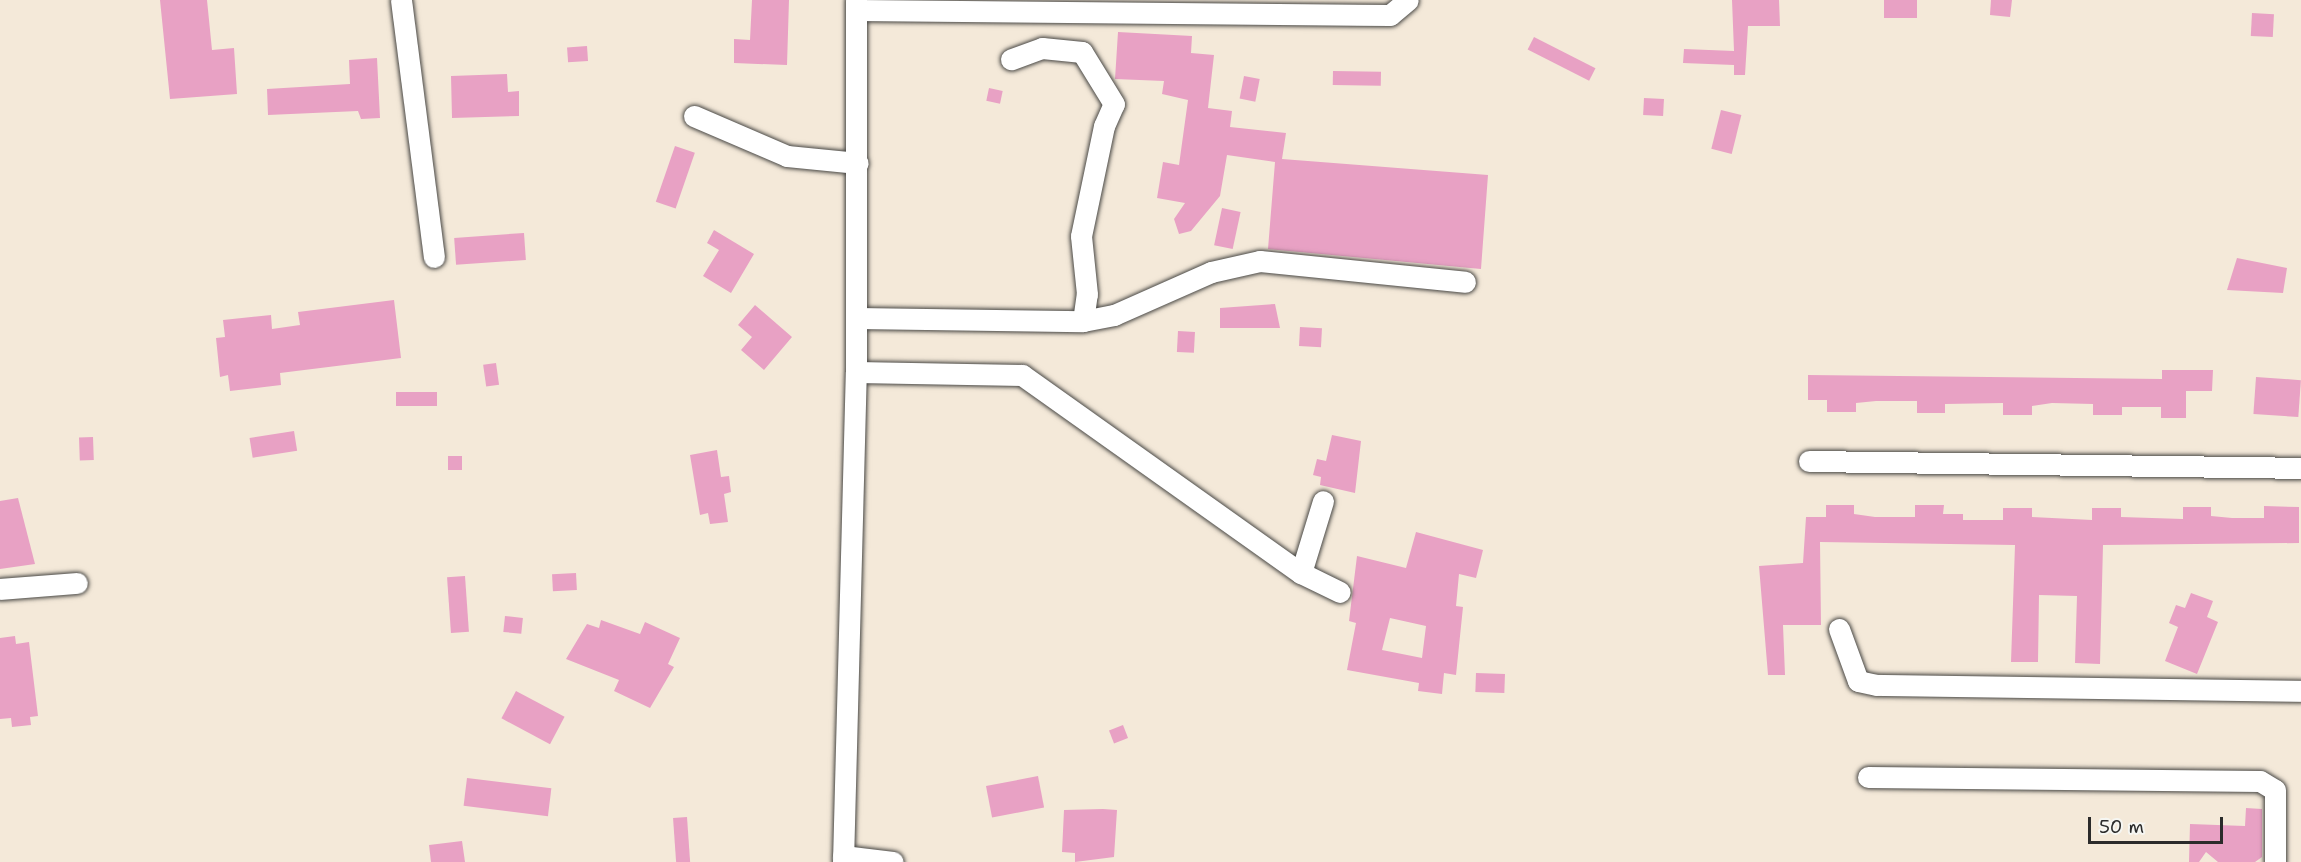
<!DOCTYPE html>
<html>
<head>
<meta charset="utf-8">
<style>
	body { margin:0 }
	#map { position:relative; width:2301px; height:862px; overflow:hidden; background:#f4e9d9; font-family:"Shantell Sans",sans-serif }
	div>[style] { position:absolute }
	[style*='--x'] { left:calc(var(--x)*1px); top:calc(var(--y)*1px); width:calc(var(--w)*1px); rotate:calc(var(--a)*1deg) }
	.building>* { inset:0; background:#e8a1c4; transform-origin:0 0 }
	.roads { filter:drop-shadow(0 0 2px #494845) drop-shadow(0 0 2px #494845) }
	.minor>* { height:21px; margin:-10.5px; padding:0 10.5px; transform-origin:10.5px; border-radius:10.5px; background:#fff }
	span { translate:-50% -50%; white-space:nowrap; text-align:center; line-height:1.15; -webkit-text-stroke:4.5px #f6f6f2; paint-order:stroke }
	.scale { position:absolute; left:2088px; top:817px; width:135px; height:27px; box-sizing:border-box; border:3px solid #2b2b2b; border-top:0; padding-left:8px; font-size:18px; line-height:21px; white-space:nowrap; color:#2b2b2b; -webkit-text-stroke:4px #f6f6f2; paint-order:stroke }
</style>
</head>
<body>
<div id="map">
	<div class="building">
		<div style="clip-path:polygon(160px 0,207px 0,212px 50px,234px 48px,237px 94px,170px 99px)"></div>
		<div style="clip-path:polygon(752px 0,789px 0,787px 65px,734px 63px,734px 39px,750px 40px)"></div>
		<div style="clip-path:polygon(1732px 0,1779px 0,1780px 26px,1748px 26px,1745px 75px,1734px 75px,1734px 65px,1683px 63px,1684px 49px,1734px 51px)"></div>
		<div style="left:1884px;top:0;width:33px;height:18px"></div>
		<div style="clip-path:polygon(1991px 0,2012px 0,2010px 17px,1990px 15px)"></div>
		<div style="left:2252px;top:13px;width:22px;height:23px;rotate:3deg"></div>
		<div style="clip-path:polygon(1118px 32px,1192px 36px,1191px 53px,1214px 55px,1208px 108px,1232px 111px,1230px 127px,1286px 133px,1282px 159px,1488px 175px,1481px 269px,1268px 249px,1275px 162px,1227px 155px,1220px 196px,1191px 231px,1179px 234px,1174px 219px,1185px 203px,1157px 198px,1163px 162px,1179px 165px,1188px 100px,1162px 94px,1164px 81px,1115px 79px)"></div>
		<div style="left:1534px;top:37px;width:69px;height:14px;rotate:27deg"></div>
		<div style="left:587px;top:46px;width:15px;height:20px;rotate:86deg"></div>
		<div style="clip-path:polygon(377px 58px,380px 118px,361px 119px,358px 111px,268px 115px,267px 89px,350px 84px,349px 60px)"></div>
		<div style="left:1333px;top:71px;width:48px;height:14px;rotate:1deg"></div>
		<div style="clip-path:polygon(507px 74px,508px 92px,519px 91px,519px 116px,452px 118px,451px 76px)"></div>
		<div style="left:1244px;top:76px;width:16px;height:23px;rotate:11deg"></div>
		<div style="left:989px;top:88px;width:14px;height:13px;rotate:12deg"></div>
		<div style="left:1644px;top:98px;width:20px;height:17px;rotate:3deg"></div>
		<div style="left:1721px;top:110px;width:21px;height:40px;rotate:14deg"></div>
		<div style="left:675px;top:146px;width:21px;height:59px;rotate:19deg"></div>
		<div style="left:1222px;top:208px;width:19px;height:38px;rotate:12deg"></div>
		<div style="clip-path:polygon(714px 230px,754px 254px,731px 293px,703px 276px,719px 250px,707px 243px)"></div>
		<div style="left:524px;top:233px;width:27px;height:70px;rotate:86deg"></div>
		<div style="clip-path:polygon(2237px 258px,2287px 268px,2283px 293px,2227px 290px)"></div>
		<div style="clip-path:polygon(394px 300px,401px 358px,280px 373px,281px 385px,230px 391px,228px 375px,220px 377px,216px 338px,225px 337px,223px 320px,271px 315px,272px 329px,300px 325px,298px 312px)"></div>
		<div style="clip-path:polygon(1275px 304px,1280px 328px,1220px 328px,1220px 308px)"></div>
		<div style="clip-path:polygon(755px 305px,792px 337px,764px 370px,741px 350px,752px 337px,738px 325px)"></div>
		<div style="left:1300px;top:327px;width:22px;height:19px;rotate:3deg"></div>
		<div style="left:1178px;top:331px;width:17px;height:21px;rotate:3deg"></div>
		<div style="left:496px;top:363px;width:22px;height:13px;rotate:82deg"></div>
		<div style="clip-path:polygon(2162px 370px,2213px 370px,2212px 391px,2186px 391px,2186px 418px,2161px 418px,2161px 407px,2122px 407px,2122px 415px,2093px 415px,2093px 404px,2052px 403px,2032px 406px,2032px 415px,2003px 415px,2003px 403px,1945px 404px,1945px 413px,1917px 413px,1917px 401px,1876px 401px,1856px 403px,1856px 412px,1827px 412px,1827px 400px,1808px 400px,1808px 375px,2162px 379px)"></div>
		<div style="left:2256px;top:377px;width:45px;height:37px;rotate:4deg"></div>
		<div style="left:437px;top:392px;width:14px;height:41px;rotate:90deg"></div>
		<div style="left:294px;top:431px;width:20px;height:45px;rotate:81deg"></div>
		<div style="clip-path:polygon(1332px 435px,1361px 441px,1355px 493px,1320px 485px,1321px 477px,1313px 475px,1317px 459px,1326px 461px)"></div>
		<div style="left:93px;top:437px;width:23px;height:14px;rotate:88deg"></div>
		<div style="clip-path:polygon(717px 450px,721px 477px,729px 476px,731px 492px,724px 494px,728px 522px,710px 524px,708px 513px,700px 515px,690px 455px)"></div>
		<div style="left:448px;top:456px;width:14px;height:14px"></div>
		<div style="clip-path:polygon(18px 498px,35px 564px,0 569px,0 501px)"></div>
		<div style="clip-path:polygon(1826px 505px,1854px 505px,1854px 514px,1875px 517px,1915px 517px,1915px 505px,1944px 505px,1943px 514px,1963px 514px,1963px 520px,2003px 520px,2003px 508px,2032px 508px,2032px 517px,2092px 520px,2092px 508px,2121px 508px,2121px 517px,2183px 519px,2183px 507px,2211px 507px,2211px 516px,2232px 518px,2264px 518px,2264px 506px,2299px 507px,2299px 543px,2103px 545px,2100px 664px,2075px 663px,2077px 596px,2039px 595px,2038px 662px,2011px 662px,2015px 545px,1820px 542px,1821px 625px,1783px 625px,1785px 675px,1768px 675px,1759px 566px,1803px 563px,1806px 517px,1826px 517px)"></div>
		<div style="clip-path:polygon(evenodd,1416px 532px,1483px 550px,1476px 578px,1459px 574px,1456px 606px,1463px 607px,1456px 675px,1444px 673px,1442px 694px,1418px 691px,1419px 683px,1347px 670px,1356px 623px,1349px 621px,1357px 556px,1406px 568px,1416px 532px,1390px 618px,1426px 626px,1422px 658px,1382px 650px,1390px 618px)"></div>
		<div style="left:576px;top:573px;width:17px;height:24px;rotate:87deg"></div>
		<div style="left:465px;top:576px;width:56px;height:18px;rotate:86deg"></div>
		<div style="clip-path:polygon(2191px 593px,2213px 601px,2207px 617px,2218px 622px,2197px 674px,2165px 661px,2178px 627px,2169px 623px,2176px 605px,2185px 608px)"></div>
		<div style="left:505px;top:616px;width:18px;height:16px;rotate:6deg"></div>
		<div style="clip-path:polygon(601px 620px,640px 634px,645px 622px,680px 638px,668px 664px,674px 667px,650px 708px,614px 691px,619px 680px,566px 659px,587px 624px,599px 628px)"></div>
		<div style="clip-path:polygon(15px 636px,16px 644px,29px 642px,38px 716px,30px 717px,31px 725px,12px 727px,11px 718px,0 719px,0 638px)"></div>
		<div style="left:1476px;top:673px;width:29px;height:19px;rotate:2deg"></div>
		<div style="left:516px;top:691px;width:55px;height:31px;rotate:28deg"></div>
		<div style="left:1123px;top:725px;width:14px;height:15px;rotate:69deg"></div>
		<div style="left:1038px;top:776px;width:32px;height:53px;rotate:79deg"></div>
		<div style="left:467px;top:778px;width:85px;height:28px;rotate:7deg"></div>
		<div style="clip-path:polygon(2246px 808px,2262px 809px,2262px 857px,2255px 862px,2218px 862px,2206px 852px,2199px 862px,2189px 862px,2190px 824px,2245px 826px)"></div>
		<div style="clip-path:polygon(1103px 809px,1117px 810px,1114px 857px,1075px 862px,1075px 853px,1062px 852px,1064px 810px)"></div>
		<div style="left:687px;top:817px;width:45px;height:14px;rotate:86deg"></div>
		<div style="clip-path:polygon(462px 841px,465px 862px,431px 862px,429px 845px)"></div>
	</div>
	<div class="roads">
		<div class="minor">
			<div style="--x:401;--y:0;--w:259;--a:82.7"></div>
			<div style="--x:856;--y:10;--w:534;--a:0.54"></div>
			<div style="--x:1390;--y:15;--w:23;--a:-40"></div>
			<div style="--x:694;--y:116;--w:101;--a:23.3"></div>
			<div style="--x:787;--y:156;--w:71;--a:5.6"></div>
			<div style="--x:857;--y:318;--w:226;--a:0.8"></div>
			<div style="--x:1083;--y:321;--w:27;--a:-82"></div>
			<div style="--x:1087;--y:294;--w:58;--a:-95.9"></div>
			<div style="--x:1081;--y:236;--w:112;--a:-78.2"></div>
			<div style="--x:1104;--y:126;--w:24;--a:-66"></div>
			<div style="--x:1114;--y:104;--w:61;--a:-121.6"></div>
			<div style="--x:1082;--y:52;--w:40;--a:-174.3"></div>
			<div style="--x:1042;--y:48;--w:33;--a:160"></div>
			<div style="--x:1083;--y:321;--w:32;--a:-11"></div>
			<div style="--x:1114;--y:315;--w:106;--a:-23.9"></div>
			<div style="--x:1211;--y:272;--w:50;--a:-12.7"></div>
			<div style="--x:1260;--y:261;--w:206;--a:5.8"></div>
			<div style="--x:856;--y:372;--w:166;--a:1"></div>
			<div style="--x:1022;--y:375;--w:342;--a:35.4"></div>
			<div style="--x:1301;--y:573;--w:43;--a:26"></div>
			<div style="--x:1809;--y:461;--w:492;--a:0.8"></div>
			<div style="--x:1301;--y:573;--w:75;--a:-73"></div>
			<div style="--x:0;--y:589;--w:77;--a:-4.5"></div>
			<div style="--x:1839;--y:629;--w:55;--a:69.9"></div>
			<div style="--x:1858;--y:681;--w:19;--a:12"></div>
			<div style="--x:1877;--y:685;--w:424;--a:0.8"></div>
			<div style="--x:1868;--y:777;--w:392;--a:0.6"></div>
			<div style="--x:2260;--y:781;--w:17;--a:31"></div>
			<div style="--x:2275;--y:790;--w:72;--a:90"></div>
			<div style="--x:843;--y:856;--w:50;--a:6.8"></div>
			<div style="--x:843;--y:862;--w:490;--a:-88.5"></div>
			<div style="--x:856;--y:372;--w:372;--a:-90"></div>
		</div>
	</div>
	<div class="scale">50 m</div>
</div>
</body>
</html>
